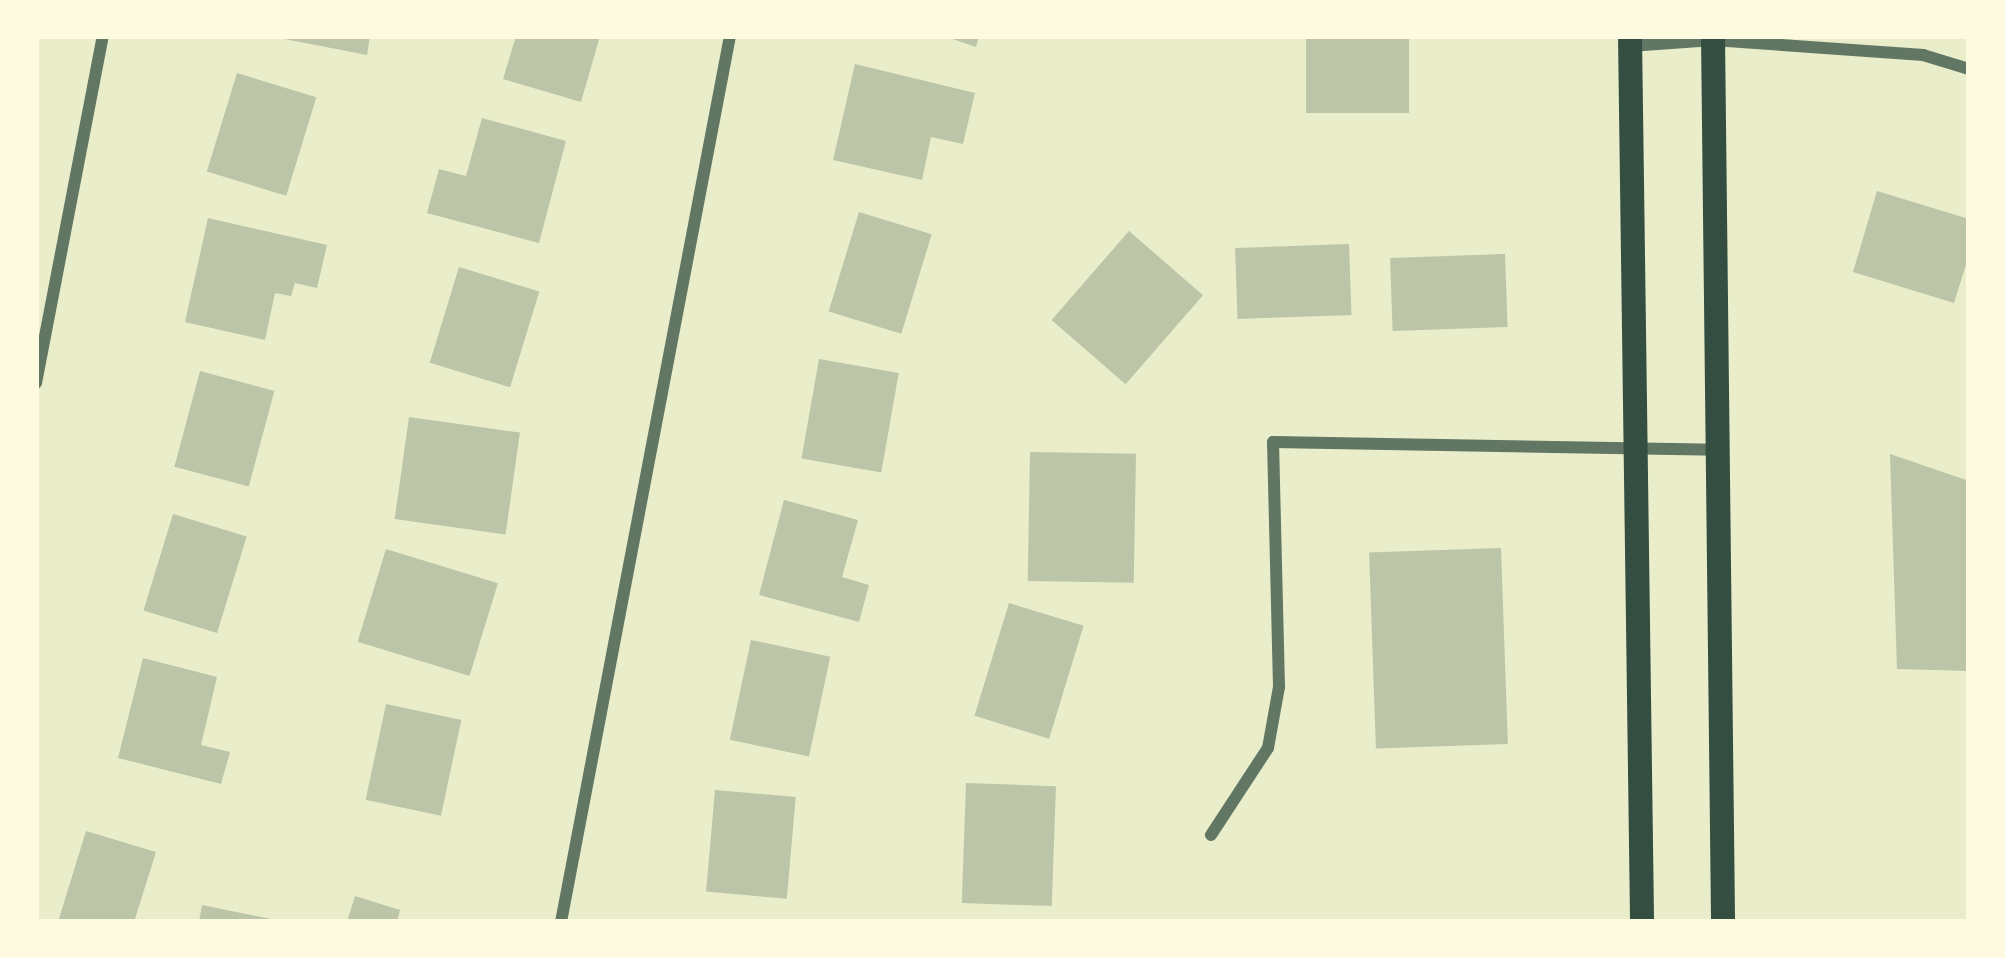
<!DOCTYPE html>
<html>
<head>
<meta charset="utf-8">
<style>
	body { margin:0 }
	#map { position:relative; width:2005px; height:958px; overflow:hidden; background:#e9edc9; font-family:Roboto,sans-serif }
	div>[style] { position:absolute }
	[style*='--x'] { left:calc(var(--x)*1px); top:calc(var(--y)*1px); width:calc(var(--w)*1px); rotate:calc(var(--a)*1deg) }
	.building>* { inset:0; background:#bcc5a7; transform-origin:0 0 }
	.minor>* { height:12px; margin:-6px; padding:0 6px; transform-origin:6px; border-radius:6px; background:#617663 }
	.secondary>* { height:24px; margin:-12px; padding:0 12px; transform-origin:12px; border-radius:12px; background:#344e41 }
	span { translate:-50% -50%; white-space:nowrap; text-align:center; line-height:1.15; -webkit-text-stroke:12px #fefae0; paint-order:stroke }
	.frame { position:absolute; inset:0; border:39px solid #fefae0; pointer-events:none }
</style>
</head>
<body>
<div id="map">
	<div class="building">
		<div style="clip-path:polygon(269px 36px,370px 36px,367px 55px)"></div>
		<div style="clip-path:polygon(516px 36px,600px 36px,581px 102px,503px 79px)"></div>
		<div style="clip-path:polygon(944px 36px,979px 36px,976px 47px)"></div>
		<div style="left:1306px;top:36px;width:103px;height:77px"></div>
		<div style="clip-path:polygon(855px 64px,975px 93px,963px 144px,931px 137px,922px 180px,833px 160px)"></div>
		<div style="left:237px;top:73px;width:83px;height:103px;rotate:17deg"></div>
		<div style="clip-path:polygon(482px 118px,566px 141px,539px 243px,427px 213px,439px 169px,466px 176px)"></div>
		<div style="clip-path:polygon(1877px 191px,1969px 219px,1969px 255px,1954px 303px,1853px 272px)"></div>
		<div style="left:859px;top:212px;width:76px;height:104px;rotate:17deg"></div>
		<div style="clip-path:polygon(208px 218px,327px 245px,317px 288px,295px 283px,291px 296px,275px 293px,265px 340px,185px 322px)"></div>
		<div style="left:1129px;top:231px;width:98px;height:118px;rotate:41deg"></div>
		<div style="left:1349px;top:244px;width:71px;height:114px;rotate:88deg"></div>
		<div style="left:1505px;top:254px;width:73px;height:115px;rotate:88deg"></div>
		<div style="left:459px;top:267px;width:84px;height:100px;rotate:17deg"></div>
		<div style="left:819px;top:359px;width:81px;height:101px;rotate:10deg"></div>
		<div style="left:200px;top:371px;width:77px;height:99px;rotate:15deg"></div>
		<div style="left:409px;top:417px;width:112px;height:103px;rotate:8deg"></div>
		<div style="left:1030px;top:452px;width:106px;height:129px;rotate:1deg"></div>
		<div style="clip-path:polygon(1890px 454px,1969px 481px,1969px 671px,1897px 669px)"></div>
		<div style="clip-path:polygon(784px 500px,858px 520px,842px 577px,869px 585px,859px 622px,759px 595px)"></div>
		<div style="left:173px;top:514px;width:77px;height:101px;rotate:17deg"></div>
		<div style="left:1501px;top:548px;width:196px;height:132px;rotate:88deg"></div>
		<div style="left:386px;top:549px;width:117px;height:97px;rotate:17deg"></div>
		<div style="left:1009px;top:603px;width:78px;height:118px;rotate:17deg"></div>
		<div style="left:751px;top:640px;width:81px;height:102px;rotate:12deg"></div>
		<div style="clip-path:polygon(143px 658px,217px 677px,201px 745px,230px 752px,221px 784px,118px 758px)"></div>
		<div style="left:386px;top:704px;width:77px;height:98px;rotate:12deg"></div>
		<div style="left:966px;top:783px;width:90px;height:120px;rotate:2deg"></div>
		<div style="left:715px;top:790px;width:81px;height:102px;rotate:5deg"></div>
		<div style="clip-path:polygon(86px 831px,156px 852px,134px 922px,58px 922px)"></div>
		<div style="clip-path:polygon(355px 896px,400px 910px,397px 922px,347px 922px)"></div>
		<div style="clip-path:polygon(202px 905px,276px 920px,276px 922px,199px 922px)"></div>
	</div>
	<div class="minor">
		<div style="--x:1630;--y:46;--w:83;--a:-4.1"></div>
		<div style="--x:1713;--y:40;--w:211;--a:4.1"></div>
		<div style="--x:1923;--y:55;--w:48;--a:16.9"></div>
		<div style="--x:36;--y:383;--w:353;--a:-79.1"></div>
		<div style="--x:1211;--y:835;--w:104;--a:-56.8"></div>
		<div style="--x:1268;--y:748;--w:62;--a:-79.8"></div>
		<div style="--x:1279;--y:687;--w:245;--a:-91.4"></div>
		<div style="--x:1273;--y:442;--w:443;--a:1"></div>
		<div style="--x:561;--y:922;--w:902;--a:-79.2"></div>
	</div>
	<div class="secondary">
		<div style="--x:1630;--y:36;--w:886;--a:89.22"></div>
		<div style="--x:1713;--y:36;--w:886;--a:89.35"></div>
	</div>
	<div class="frame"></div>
</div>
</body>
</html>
